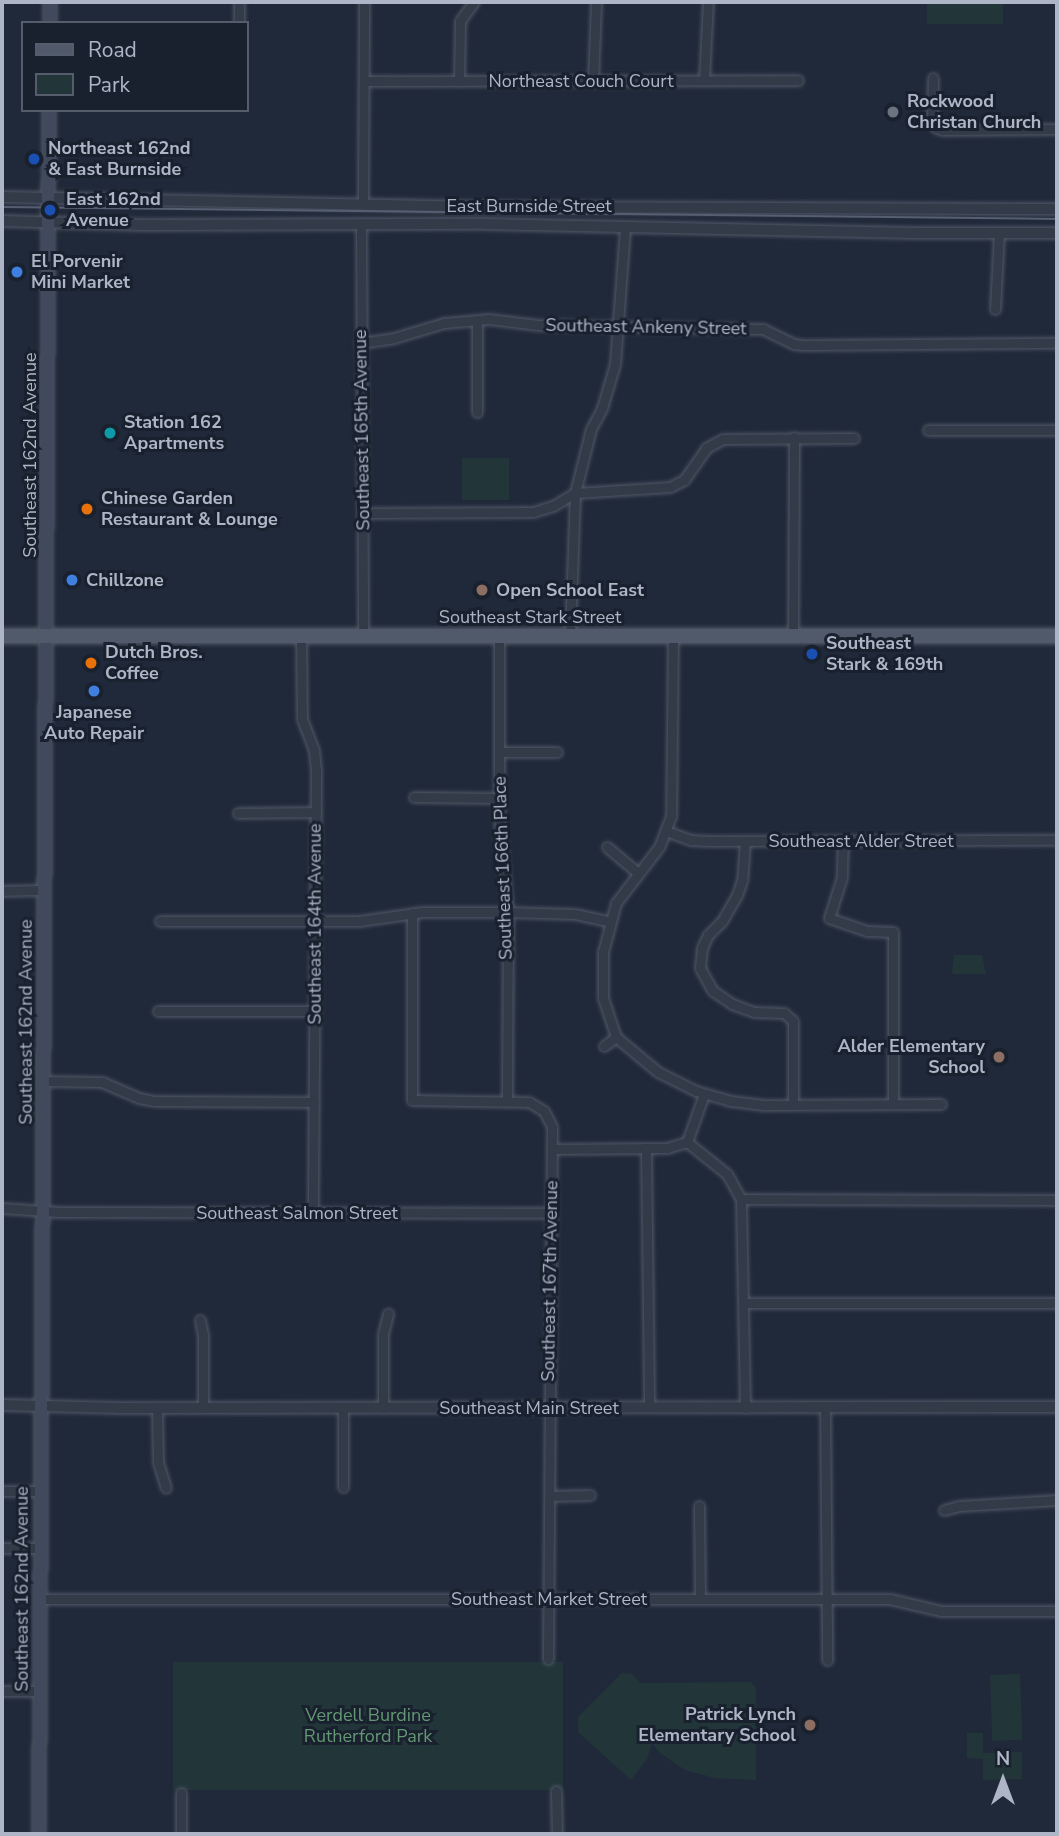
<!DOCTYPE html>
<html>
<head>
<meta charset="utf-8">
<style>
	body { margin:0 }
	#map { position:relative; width:1059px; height:1836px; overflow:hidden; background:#202939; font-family:"Nunito Sans",sans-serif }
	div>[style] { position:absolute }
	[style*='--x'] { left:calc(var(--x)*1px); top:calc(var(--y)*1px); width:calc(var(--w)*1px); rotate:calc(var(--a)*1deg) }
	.green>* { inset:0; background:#22363a; transform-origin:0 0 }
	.roads { filter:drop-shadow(0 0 2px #515867) drop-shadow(0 0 2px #515867) }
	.minor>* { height:9px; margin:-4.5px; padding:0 4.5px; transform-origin:4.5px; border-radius:4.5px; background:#333b49 }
	.tertiary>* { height:10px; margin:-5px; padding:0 5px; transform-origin:5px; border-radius:5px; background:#333b49 }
	.secondary>* { height:12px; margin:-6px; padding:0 6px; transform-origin:6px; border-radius:6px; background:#414a5c }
	.primary>* { height:14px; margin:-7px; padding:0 7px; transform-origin:7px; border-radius:7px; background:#515a6a }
	.tram>* { height:2px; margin:-1px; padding:0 1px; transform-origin:1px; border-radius:1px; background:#555f71 }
	.dots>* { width:19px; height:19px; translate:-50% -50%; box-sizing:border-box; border:4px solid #19202e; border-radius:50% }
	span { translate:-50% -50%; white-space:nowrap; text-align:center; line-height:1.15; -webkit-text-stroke:6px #19202e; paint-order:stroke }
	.street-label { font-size:18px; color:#aeb5c6 }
	.poi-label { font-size:18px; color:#aeb5c6; font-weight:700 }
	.left { translate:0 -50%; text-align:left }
	.right { translate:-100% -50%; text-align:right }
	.park-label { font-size:18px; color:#649773 }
	.frame { position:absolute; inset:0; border:4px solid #aeb5c6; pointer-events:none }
	.legend { position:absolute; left:21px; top:21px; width:228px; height:91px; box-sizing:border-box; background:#19202e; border:2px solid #555c6b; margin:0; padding:9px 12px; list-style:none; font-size:21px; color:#aeb5c6 }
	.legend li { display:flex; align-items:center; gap:14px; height:35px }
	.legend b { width:35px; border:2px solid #555c6b }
	.north { position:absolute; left:968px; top:1745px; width:70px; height:70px; -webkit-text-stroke:5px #19202e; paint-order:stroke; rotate:0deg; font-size:19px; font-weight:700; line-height:28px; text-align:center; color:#aeb5c6 }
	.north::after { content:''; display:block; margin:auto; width:24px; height:32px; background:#aeb5c6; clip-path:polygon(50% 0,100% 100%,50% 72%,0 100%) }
</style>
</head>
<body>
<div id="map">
	<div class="green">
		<div style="left:927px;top:2px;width:76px;height:22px"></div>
		<div style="left:462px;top:458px;width:47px;height:42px"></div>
		<div style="clip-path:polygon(954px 955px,982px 955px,986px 974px,952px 974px)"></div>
		<div style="left:173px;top:1662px;width:390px;height:128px"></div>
		<div style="clip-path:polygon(622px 1673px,632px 1674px,641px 1683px,751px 1682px,756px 1688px,756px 1780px,715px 1778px,685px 1770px,659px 1752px,652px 1743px,647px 1759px,631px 1780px,578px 1732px,578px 1717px)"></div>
		<div style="left:1020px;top:1674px;width:66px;height:30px;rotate:88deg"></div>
		<div style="clip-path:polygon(967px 1733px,983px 1733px,983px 1753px,1022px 1752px,1022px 1779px,983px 1780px,983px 1759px,967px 1758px)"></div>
	</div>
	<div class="roads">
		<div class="minor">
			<div style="--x:239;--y:2;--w:21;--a:90"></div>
			<div style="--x:933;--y:78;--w:41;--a:91.4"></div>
			<div style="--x:932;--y:119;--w:9;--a:69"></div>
			<div style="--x:935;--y:127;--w:8;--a:23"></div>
			<div style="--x:942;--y:130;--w:115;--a:-0.5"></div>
			<div style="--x:704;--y:80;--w:78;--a:-87.1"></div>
			<div style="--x:364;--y:81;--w:434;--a:-0.1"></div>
			<div style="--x:459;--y:81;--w:60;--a:-89"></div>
			<div style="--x:460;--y:21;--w:24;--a:-54"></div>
			<div style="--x:593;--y:81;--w:79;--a:-87.8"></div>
			<div style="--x:363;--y:203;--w:201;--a:-89.7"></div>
			<div style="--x:361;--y:225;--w:410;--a:89.7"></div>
			<div style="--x:995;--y:309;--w:77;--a:-87"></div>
			<div style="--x:360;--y:343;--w:34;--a:-8"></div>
			<div style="--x:394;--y:338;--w:52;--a:-16.7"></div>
			<div style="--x:444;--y:323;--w:45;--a:-5.1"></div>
			<div style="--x:489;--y:319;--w:49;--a:7"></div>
			<div style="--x:538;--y:325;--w:225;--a:1"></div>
			<div style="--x:763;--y:329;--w:34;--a:26"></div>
			<div style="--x:794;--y:344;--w:9;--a:6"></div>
			<div style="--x:803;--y:345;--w:254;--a:-0.5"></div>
			<div style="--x:477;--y:412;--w:92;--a:-90"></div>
			<div style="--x:928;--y:430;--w:129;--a:0"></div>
			<div style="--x:363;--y:513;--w:170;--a:-0.3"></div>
			<div style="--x:533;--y:512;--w:21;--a:-17"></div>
			<div style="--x:553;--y:506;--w:26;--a:-31"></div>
			<div style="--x:575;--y:493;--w:95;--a:-3.6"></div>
			<div style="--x:670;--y:487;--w:16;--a:-27"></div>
			<div style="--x:684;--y:480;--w:39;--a:-55"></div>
			<div style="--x:706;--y:448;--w:19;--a:-28"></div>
			<div style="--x:723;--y:439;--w:131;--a:-0.4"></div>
			<div style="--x:301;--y:636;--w:83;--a:89.3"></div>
			<div style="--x:302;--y:719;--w:34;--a:69"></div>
			<div style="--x:314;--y:751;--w:19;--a:84"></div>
			<div style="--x:316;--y:770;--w:443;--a:90.4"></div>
			<div style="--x:499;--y:636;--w:181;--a:90"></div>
			<div style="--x:499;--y:817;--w:95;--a:84.6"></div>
			<div style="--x:508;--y:912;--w:188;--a:90.3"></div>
			<div style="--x:570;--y:636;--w:143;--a:-88"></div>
			<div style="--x:575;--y:493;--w:66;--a:-76"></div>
			<div style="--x:591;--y:429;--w:24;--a:-62"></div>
			<div style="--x:602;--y:408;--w:46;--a:-73.5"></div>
			<div style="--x:615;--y:364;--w:136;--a:-85.8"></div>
			<div style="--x:673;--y:636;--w:180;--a:90.6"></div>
			<div style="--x:671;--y:816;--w:33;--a:111"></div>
			<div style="--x:659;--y:847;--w:71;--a:127.5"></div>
			<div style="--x:616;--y:903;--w:51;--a:104.9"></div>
			<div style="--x:603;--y:952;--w:46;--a:90"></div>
			<div style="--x:603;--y:998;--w:41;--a:71.6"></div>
			<div style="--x:616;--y:1037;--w:55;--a:39.8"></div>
			<div style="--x:658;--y:1072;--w:42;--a:26.6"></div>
			<div style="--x:696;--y:1091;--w:36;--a:16"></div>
			<div style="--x:731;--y:1101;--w:35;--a:7"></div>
			<div style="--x:766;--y:1105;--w:175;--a:-0.3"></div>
			<div style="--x:793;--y:636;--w:199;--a:-89.7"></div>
			<div style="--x:499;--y:752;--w:58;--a:0"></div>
			<div style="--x:414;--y:797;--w:85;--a:0.7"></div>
			<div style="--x:238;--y:813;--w:78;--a:-0.7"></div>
			<div style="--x:666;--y:831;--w:27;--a:20"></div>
			<div style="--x:691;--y:840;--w:19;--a:3"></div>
			<div style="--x:710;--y:841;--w:347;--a:-0.2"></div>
			<div style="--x:745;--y:841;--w:39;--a:94"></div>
			<div style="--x:742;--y:880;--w:16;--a:108"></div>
			<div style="--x:737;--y:895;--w:30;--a:120"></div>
			<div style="--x:722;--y:921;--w:20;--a:135"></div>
			<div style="--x:708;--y:935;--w:14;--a:115"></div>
			<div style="--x:702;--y:948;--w:20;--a:96"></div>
			<div style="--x:700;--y:968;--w:26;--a:61"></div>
			<div style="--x:713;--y:991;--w:23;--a:34"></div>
			<div style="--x:732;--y:1004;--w:23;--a:20"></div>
			<div style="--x:754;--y:1012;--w:30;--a:2"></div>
			<div style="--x:784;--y:1013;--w:12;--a:42"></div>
			<div style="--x:793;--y:1021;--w:83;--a:90"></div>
			<div style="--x:843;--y:841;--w:36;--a:92"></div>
			<div style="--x:842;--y:877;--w:43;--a:107.6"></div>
			<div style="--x:829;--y:918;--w:40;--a:18.9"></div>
			<div style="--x:867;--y:931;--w:26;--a:2"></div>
			<div style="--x:893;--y:932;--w:172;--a:90"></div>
			<div style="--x:607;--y:847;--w:40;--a:40"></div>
			<div style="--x:2;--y:891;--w:42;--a:-1.4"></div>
			<div style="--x:412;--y:913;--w:187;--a:90"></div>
			<div style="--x:412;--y:1100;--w:117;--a:1"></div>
			<div style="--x:529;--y:1102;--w:17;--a:31"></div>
			<div style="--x:544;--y:1111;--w:18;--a:63"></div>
			<div style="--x:552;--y:1127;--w:532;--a:90.43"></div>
			<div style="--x:160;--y:921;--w:199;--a:0"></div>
			<div style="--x:359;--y:921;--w:64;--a:-8.1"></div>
			<div style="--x:422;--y:912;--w:86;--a:0"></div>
			<div style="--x:508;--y:912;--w:67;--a:1.7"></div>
			<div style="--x:575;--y:914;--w:35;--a:12"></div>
			<div style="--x:158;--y:1011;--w:157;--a:0"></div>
			<div style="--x:604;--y:1046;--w:15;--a:-37"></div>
			<div style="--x:43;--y:1081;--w:59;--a:1"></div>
			<div style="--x:102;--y:1082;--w:40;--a:23.4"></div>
			<div style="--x:139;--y:1098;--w:16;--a:11"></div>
			<div style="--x:155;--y:1101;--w:159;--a:0.4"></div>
			<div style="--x:687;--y:1142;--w:51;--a:38.7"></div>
			<div style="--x:727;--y:1174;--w:29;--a:61"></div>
			<div style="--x:741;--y:1199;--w:209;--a:88.9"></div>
			<div style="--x:687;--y:1142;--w:51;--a:-70.5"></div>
			<div style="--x:646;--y:1148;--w:259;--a:89.3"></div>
			<div style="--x:552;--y:1149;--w:115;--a:-0.5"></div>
			<div style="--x:667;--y:1148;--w:21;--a:-17"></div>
			<div style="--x:741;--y:1199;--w:316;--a:0.2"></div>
			<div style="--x:2;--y:1208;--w:57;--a:4"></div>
			<div style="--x:59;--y:1212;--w:493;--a:0.1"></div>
			<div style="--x:744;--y:1303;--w:313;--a:0"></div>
			<div style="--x:200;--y:1320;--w:15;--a:79"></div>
			<div style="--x:203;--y:1335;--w:73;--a:90"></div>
			<div style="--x:825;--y:1407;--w:253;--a:89.5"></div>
			<div style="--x:157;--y:1408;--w:54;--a:88.9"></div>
			<div style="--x:158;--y:1462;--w:27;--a:73"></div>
			<div style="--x:343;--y:1408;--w:79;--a:90"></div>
			<div style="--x:383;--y:1408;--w:74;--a:-90"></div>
			<div style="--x:383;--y:1334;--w:21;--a:-76"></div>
			<div style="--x:2;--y:1491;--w:38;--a:0"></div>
			<div style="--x:549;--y:1496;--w:41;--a:-1.4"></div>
			<div style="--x:699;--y:1506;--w:93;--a:89.4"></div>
			<div style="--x:944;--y:1510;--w:16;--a:-15"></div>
			<div style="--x:959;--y:1506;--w:98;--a:-3.5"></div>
			<div style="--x:2;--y:1548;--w:38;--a:0"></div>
			<div style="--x:39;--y:1599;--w:851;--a:0"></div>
			<div style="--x:890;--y:1599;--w:52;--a:13.2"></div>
			<div style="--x:941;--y:1611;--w:116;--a:0"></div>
			<div style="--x:2;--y:1691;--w:37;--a:0"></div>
			<div style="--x:556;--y:1791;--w:43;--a:88.7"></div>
			<div style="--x:181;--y:1793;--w:41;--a:90"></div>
		</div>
		<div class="tertiary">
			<div style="--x:2;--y:197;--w:475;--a:1.2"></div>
			<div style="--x:477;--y:207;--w:580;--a:0.2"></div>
			<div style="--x:2;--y:221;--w:142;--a:1.6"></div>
			<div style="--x:144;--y:225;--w:341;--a:-0.2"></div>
			<div style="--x:485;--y:224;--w:428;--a:1.2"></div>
			<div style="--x:913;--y:233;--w:144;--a:0"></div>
			<div style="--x:2;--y:1405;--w:119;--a:1.4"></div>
			<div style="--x:121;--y:1408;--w:936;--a:-0.06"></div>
		</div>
		<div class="secondary">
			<div style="--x:50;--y:23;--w:21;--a:-90"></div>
			<div style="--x:39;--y:1834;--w:1724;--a:-89.67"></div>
		</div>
		<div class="primary">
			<div style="--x:2;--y:636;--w:1055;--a:0"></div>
		</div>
	</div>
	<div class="tram">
		<div style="--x:2;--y:207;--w:1055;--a:0.65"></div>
	</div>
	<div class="dots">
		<div style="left:893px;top:112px;background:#6b7280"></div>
		<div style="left:34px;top:159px;background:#1a4fb4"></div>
		<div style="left:50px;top:210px;background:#1a4fb4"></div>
		<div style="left:17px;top:272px;background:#3f7fe0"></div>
		<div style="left:110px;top:433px;background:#0f9aa8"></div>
		<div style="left:87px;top:509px;background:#e8710a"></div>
		<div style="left:72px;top:580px;background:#3f7fe0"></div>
		<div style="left:482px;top:590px;background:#8d6e63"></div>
		<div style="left:812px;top:654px;background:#1a4fb4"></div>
		<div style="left:91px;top:663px;background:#e8710a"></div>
		<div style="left:94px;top:691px;background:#3f7fe0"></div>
		<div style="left:999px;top:1057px;background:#8d6e63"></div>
		<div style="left:810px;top:1725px;background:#8d6e63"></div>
	</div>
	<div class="street-label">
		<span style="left:581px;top:81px">Northeast Couch Court</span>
		<span style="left:529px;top:206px">East Burnside Street</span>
		<span style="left:646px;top:327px;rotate:1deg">Southeast Ankeny Street</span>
		<span style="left:362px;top:430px;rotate:-91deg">Southeast 165th Avenue</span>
		<span style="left:30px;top:455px;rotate:-90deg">Southeast 162nd Avenue</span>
		<span style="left:530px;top:617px">Southeast Stark Street</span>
		<span style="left:861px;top:841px">Southeast Alder Street</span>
		<span style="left:503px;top:868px;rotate:-92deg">Southeast 166th Place</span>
		<span style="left:315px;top:924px;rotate:-90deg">Southeast 164th Avenue</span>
		<span style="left:26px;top:1022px;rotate:-90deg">Southeast 162nd Avenue</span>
		<span style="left:297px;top:1213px">Southeast Salmon Street</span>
		<span style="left:550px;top:1281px;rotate:-89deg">Southeast 167th Avenue</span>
		<span style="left:529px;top:1408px">Southeast Main Street</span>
		<span style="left:22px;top:1589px;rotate:-90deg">Southeast 162nd Avenue</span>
		<span style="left:549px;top:1599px">Southeast Market Street</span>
	</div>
	<div class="poi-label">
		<span class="left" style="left:907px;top:112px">Rockwood<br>Christan Church</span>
		<span class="left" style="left:48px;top:159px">Northeast 162nd<br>&amp; East Burnside</span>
		<span class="left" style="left:66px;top:210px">East 162nd<br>Avenue</span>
		<span class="left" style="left:31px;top:272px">El Porvenir<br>Mini Market</span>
		<span class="left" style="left:124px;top:433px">Station 162<br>Apartments</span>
		<span class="left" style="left:101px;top:509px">Chinese Garden<br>Restaurant &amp; Lounge</span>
		<span class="left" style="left:86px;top:580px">Chillzone</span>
		<span class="left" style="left:496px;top:590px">Open School East</span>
		<span class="left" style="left:826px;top:654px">Southeast<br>Stark &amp; 169th</span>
		<span class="left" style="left:105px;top:663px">Dutch Bros.<br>Coffee</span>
		<span style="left:94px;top:723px">Japanese<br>Auto Repair</span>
		<span class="right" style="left:985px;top:1057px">Alder Elementary<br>School</span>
		<span class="right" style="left:796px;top:1725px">Patrick Lynch<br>Elementary School</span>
	</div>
	<div class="park-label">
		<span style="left:368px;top:1726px">Verdell Burdine<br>Rutherford Park</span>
	</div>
	<div class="frame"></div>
	<ul class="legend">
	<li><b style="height:9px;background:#515a6a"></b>Road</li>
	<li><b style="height:19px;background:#22363a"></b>Park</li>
	</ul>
	<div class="north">N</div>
</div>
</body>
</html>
